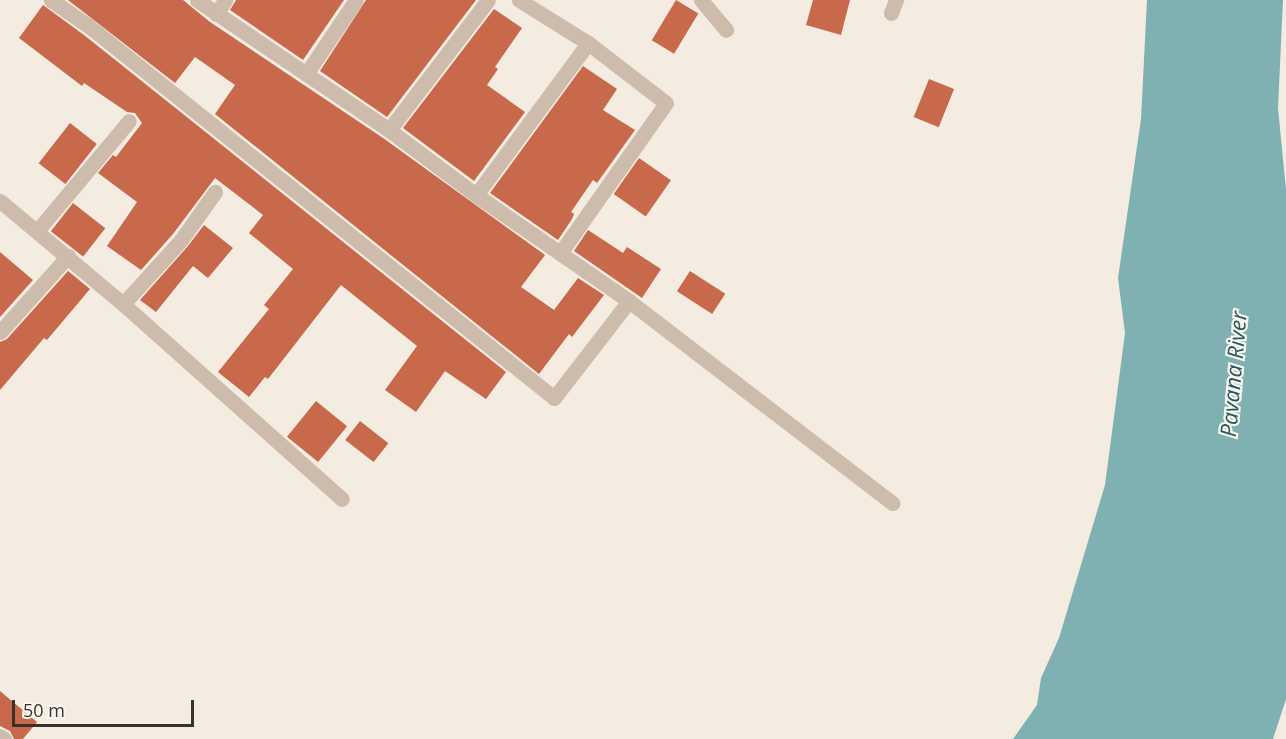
<!DOCTYPE html>
<html>
<head>
<meta charset="utf-8">
<style>
	body { margin:0 }
	#map { position:relative; width:1286px; height:739px; overflow:hidden; background:#f4ebe1; font-family:"Open Sans",sans-serif }
	div>[style] { position:absolute }
	[style*='--x'] { left:calc(var(--x)*1px); top:calc(var(--y)*1px); width:calc(var(--w)*1px); rotate:calc(var(--a)*1deg) }
	.water>* { inset:0; background:#7fb0b2 }
	.building>* { inset:0; background:#c8694b; transform-origin:0 0 }
	.street>* { height:15px; margin:-7.5px; padding:0 7.5px; transform-origin:7.5px; border-radius:7.5px; background:#cdbbac }
	span { translate:-50% -50%; white-space:nowrap; text-align:center; line-height:1.15; -webkit-text-stroke:4.5px #fbf5ee; paint-order:stroke }
	.water-label { font-size:22px; color:#1f5a5e; font-style:italic }
	.scale { position:absolute; left:12px; top:700px; width:182px; height:27px; box-sizing:border-box; border:3px solid #3b302b; border-top:0; padding-left:8px; font-size:18px; line-height:21px; white-space:nowrap; color:#3b302b; -webkit-text-stroke:4px #fbf5ee; paint-order:stroke }
</style>
</head>
<body>
<div id="map">
	<div class="water">
		<div style="clip-path:polygon(1147px 0,1283px 0,1278px 108px,1286px 190px,1286px 699px,1273px 739px,1013px 739px,1037px 705px,1041px 678px,1059px 638px,1105px 485px,1125px 333px,1118px 278px,1141px 119px)"></div>
	</div>
	<div class="building">
		<div style="clip-path:polygon(68px 0,183px 0,210px 22px,383px 138px,545px 255px,521px 287px,554px 310px,578px 278px,604px 295px,572px 337px,569px 334px,539px 374px,215px 114px,235px 85px,195px 57px,175px 83px)"></div>
		<div style="clip-path:polygon(236px 0,344px 0,303px 60px,230px 10px)"></div>
		<div style="clip-path:polygon(366px 0,476px 0,387px 117px,320px 71px)"></div>
		<div style="left:676px;top:0;width:26px;height:47px;rotate:31deg"></div>
		<div style="clip-path:polygon(813px 0,850px 0,841px 35px,806px 25px)"></div>
		<div style="clip-path:polygon(43px 5px,84px 35px,506px 372px,486px 399px,445px 371px,416px 412px,385px 390px,417px 346px,341px 285px,268px 379px,265px 377px,249px 397px,218px 372px,269px 309px,264px 305px,293px 269px,249px 233px,263px 215px,215px 178px,173px 234px,141px 270px,107px 246px,137px 202px,98px 173px,113px 155px,116px 157px,142px 123px,135px 113px,127px 112px,84px 83px,82px 86px,19px 38px)"></div>
		<div style="clip-path:polygon(494px 9px,522px 28px,495px 67px,498px 69px,487px 85px,525px 112px,474px 181px,403px 128px)"></div>
		<div style="clip-path:polygon(583px 66px,617px 89px,603px 110px,635px 130px,597px 183px,593px 180px,571px 212px,574px 214px,572px 219px,558px 240px,490px 193px)"></div>
		<div style="left:929px;top:79px;width:27px;height:41px;rotate:22deg"></div>
		<div style="left:70px;top:123px;width:34px;height:51px;rotate:38deg"></div>
		<div style="left:639px;top:158px;width:39px;height:44px;rotate:35deg"></div>
		<div style="left:73px;top:203px;width:41px;height:36px;rotate:38deg"></div>
		<div style="clip-path:polygon(204px 225px,233px 248px,208px 278px,193px 266px,156px 312px,140px 300px,188px 246px)"></div>
		<div style="clip-path:polygon(588px 230px,623px 253px,627px 247px,661px 269px,642px 298px,574px 251px)"></div>
		<div style="clip-path:polygon(0 252px,33px 280px,0 317px)"></div>
		<div style="clip-path:polygon(68px 271px,90px 289px,47px 340px,44px 338px,0 390px,0 342px,7px 339px)"></div>
		<div style="left:690px;top:271px;width:42px;height:24px;rotate:33deg"></div>
		<div style="left:316px;top:401px;width:40px;height:46px;rotate:39deg"></div>
		<div style="left:360px;top:421px;width:36px;height:24px;rotate:38deg"></div>
		<div style="clip-path:polygon(0 691px,37px 722px,23px 739px,14px 739px,10px 731px,0 726px)"></div>
	</div>
	<div class="street">
		<div style="--x:51;--y:0;--w:47;--a:34.7"></div>
		<div style="--x:90;--y:27;--w:594;--a:38.64"></div>
		<div style="--x:554;--y:398;--w:123;--a:-52.3"></div>
		<div style="--x:197;--y:0;--w:232;--a:34.1"></div>
		<div style="--x:389;--y:130;--w:109;--a:36.8"></div>
		<div style="--x:476;--y:195;--w:186;--a:34.7"></div>
		<div style="--x:629;--y:301;--w:332;--a:37.5"></div>
		<div style="--x:519;--y:0;--w:81;--a:31.9"></div>
		<div style="--x:588;--y:43;--w:98;--a:37.6"></div>
		<div style="--x:666;--y:103;--w:184;--a:125.2"></div>
		<div style="--x:701;--y:0;--w:39;--a:50"></div>
		<div style="--x:891;--y:13;--w:14;--a:-69"></div>
		<div style="--x:216;--y:14;--w:17;--a:-57"></div>
		<div style="--x:306;--y:74;--w:89;--a:-56"></div>
		<div style="--x:389;--y:130;--w:163;--a:-52.7"></div>
		<div style="--x:476;--y:195;--w:189;--a:-53.6"></div>
		<div style="--x:0;--y:201;--w:160;--a:39.9"></div>
		<div style="--x:123;--y:304;--w:293;--a:41.7"></div>
		<div style="--x:37;--y:231;--w:143;--a:-50.1"></div>
		<div style="--x:123;--y:304;--w:86;--a:-47.8"></div>
		<div style="--x:181;--y:240;--w:59;--a:-54.7"></div>
		<div style="--x:0;--y:332;--w:102;--a:-48.2"></div>
		<div style="--x:0;--y:736;--w:5;--a:37"></div>
	</div>
	<div class="water-label">
		<span style="left:1233px;top:374px;rotate:-85deg">Pavana River</span>
	</div>
	<div class="scale">50 m</div>
</div>
</body>
</html>
